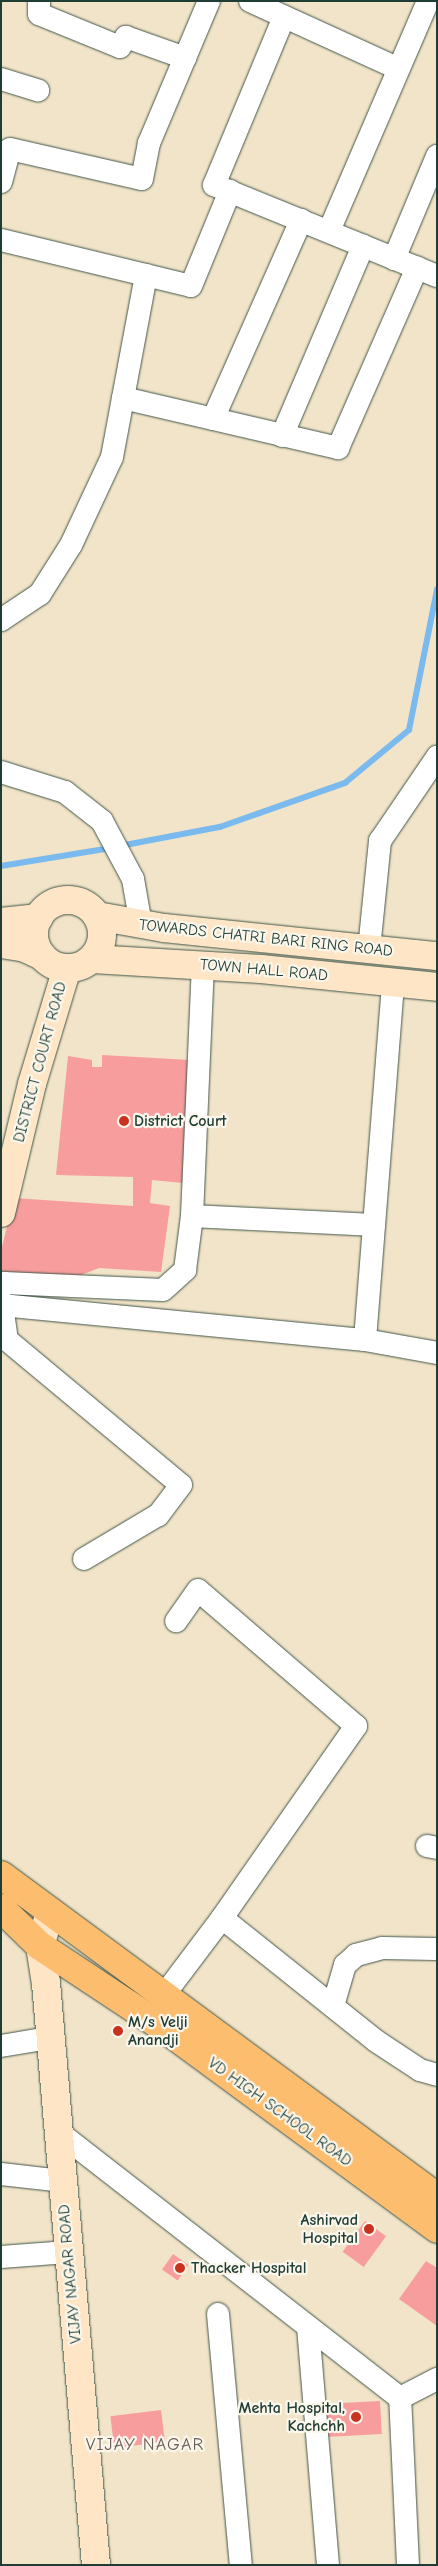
<!DOCTYPE html>
<html>
<head>
<meta charset="utf-8">
<style>
	body { margin:0 }
	#map { position:relative; width:438px; height:2566px; overflow:hidden; background:#f2e4c8; font-family:"Comic Neue",sans-serif }
	div>[style] { position:absolute }
	[style*='--x'] { left:calc(var(--x)*1px); top:calc(var(--y)*1px); width:calc(var(--w)*1px); rotate:calc(var(--a)*1deg) }
	.stream>* { height:5.5px; margin:-2.75px; padding:0 2.75px; transform-origin:2.75px; border-radius:2.75px; background:#7abaee }
	.building>* { inset:0; background:#f89d9d; transform-origin:0 0 }
	.roads { filter:drop-shadow(0 0 1px #3f564a) drop-shadow(0 0 1px #3f564a) }
	.street>* { height:22px; margin:-11px; padding:0 11px; transform-origin:11px; border-radius:11px; background:#fff }
	.secondary>* { height:28px; margin:-14px; padding:0 14px; transform-origin:14px; border-radius:14px; background:#fee5c5 }
	.secondary>.ring { margin:-14px; padding:0; box-sizing:content-box; background:none; border:28px solid #fee5c5; border-radius:50% }
	.primary>* { height:28px; margin:-14px; padding:0 14px; transform-origin:14px; border-radius:14px; background:#fcbd6f }
	.dots>* { width:14px; height:14px; translate:-50% -50%; box-sizing:border-box; border:2px solid #fbf7ec; border-radius:50% }
	span { translate:-50% -50%; white-space:nowrap; text-align:center; line-height:1.15; -webkit-text-stroke:4.5px #fbf7ec; paint-order:stroke }
	.street-label { font-size:16px; color:#1f3d34 }
	.poi-label { font-size:16px; color:#1f3d34; font-weight:700 }
	.left { translate:0 -50%; text-align:left }
	.right { translate:-100% -50%; text-align:right }
	.neighbourhood-label { font-size:18px; color:#6b5f59; letter-spacing:1px }
	.frame { position:absolute; inset:0; border:2px solid #1f3d34; pointer-events:none }
</style>
</head>
<body>
<div id="map">
	<div class="stream">
		<div style="--x:120;--y:846;--w:102;--a:-10.8"></div>
		<div style="--x:220;--y:827;--w:133;--a:-19.4"></div>
		<div style="--x:345;--y:783;--w:83;--a:-39.6"></div>
		<div style="--x:409;--y:730;--w:143;--a:-78.7"></div>
		<div style="--x:1;--y:866;--w:111;--a:-9.3"></div>
	</div>
	<div class="building">
		<div style="clip-path:polygon(102px 1055px,190px 1060px,183px 1183px,152px 1180px,150px 1203px,170px 1206px,161px 1272px,99px 1268px,71px 1279px,1px 1274px,1px 1251px,14px 1198px,133px 1206px,133px 1177px,56px 1175px,68px 1056px,92px 1060px,92px 1067px,102px 1067px)"></div>
		<div style="left:365px;top:2221px;width:26px;height:38px;rotate:36deg"></div>
		<div style="left:173px;top:2254px;width:19px;height:19px;rotate:35deg"></div>
		<div style="clip-path:polygon(426px 2261px,437px 2268px,437px 2326px,399px 2299px)"></div>
		<div style="left:380px;top:2401px;width:33px;height:57px;rotate:87deg"></div>
		<div style="left:161px;top:2410px;width:32px;height:51px;rotate:83deg"></div>
	</div>
	<div class="roads">
		<div class="street">
			<div style="--x:39;--y:1;--w:13;--a:90"></div>
			<div style="--x:39;--y:14;--w:87;--a:22.2"></div>
			<div style="--x:120;--y:47;--w:12;--a:-59"></div>
			<div style="--x:126;--y:37;--w:63;--a:19.6"></div>
			<div style="--x:250;--y:1;--w:162;--a:24.5"></div>
			<div style="--x:284;--y:17;--w:182;--a:112.6"></div>
			<div style="--x:214;--y:185;--w:241;--a:22.2"></div>
			<div style="--x:1;--y:79;--w:39;--a:17"></div>
			<div style="--x:1;--y:182;--w:34;--a:-75"></div>
			<div style="--x:10;--y:149;--w:135;--a:12.8"></div>
			<div style="--x:142;--y:179;--w:37;--a:-79"></div>
			<div style="--x:149;--y:143;--w:154;--a:-67.1"></div>
			<div style="--x:329;--y:231;--w:250;--a:-66.7"></div>
			<div style="--x:1;--y:240;--w:195;--a:13.6"></div>
			<div style="--x:191;--y:286;--w:103;--a:-67.7"></div>
			<div style="--x:394;--y:259;--w:112;--a:-67.3"></div>
			<div style="--x:123;--y:398;--w:221;--a:13.1"></div>
			<div style="--x:338;--y:448;--w:197;--a:-66.3"></div>
			<div style="--x:213;--y:419;--w:218;--a:-66.1"></div>
			<div style="--x:282;--y:436;--w:207;--a:-66.9"></div>
			<div style="--x:1;--y:620;--w:47;--a:-33.7"></div>
			<div style="--x:40;--y:594;--w:58;--a:-57.7"></div>
			<div style="--x:71;--y:545;--w:97;--a:-65"></div>
			<div style="--x:112;--y:457;--w:185;--a:-79.4"></div>
			<div style="--x:1;--y:772;--w:67;--a:17.4"></div>
			<div style="--x:65;--y:792;--w:47;--a:38.1"></div>
			<div style="--x:102;--y:821;--w:66;--a:61.9"></div>
			<div style="--x:133;--y:879;--w:47;--a:80.1"></div>
			<div style="--x:369;--y:949;--w:109;--a:-84.2"></div>
			<div style="--x:380;--y:841;--w:102;--a:-55.8"></div>
			<div style="--x:192;--y:1216;--w:182;--a:2.8"></div>
			<div style="--x:1;--y:1288;--w:6;--a:-59"></div>
			<div style="--x:4;--y:1283;--w:159;--a:2.5"></div>
			<div style="--x:163;--y:1290;--w:30;--a:-42"></div>
			<div style="--x:185;--y:1270;--w:54;--a:-82.6"></div>
			<div style="--x:192;--y:1216;--w:251;--a:-87.5"></div>
			<div style="--x:1;--y:1305;--w:366;--a:5.5"></div>
			<div style="--x:365;--y:1340;--w:73;--a:10.2"></div>
			<div style="--x:2;--y:1305;--w:35;--a:82"></div>
			<div style="--x:7;--y:1340;--w:226;--a:39.8"></div>
			<div style="--x:181;--y:1485;--w:38;--a:127"></div>
			<div style="--x:158;--y:1515;--w:86;--a:149.3"></div>
			<div style="--x:365;--y:1340;--w:359;--a:-85.5"></div>
			<div style="--x:427;--y:1846;--w:10;--a:11"></div>
			<div style="--x:222;--y:1918;--w:197;--a:38.6"></div>
			<div style="--x:376;--y:2041;--w:53;--a:33.4"></div>
			<div style="--x:420;--y:2070;--w:18;--a:16"></div>
			<div style="--x:164;--y:1995;--w:96;--a:-53"></div>
			<div style="--x:222;--y:1918;--w:234;--a:-55.1"></div>
			<div style="--x:356;--y:1726;--w:208;--a:-139.3"></div>
			<div style="--x:198;--y:1590;--w:38;--a:125"></div>
			<div style="--x:333;--y:2006;--w:43;--a:-73.7"></div>
			<div style="--x:345;--y:1965;--w:15;--a:-42"></div>
			<div style="--x:356;--y:1955;--w:27;--a:-15"></div>
			<div style="--x:382;--y:1948;--w:55;--a:1"></div>
			<div style="--x:1;--y:2046;--w:49;--a:-9.5"></div>
			<div style="--x:57;--y:2131;--w:435;--a:37.9"></div>
			<div style="--x:1;--y:2174;--w:61;--a:6.5"></div>
			<div style="--x:1;--y:2257;--w:67;--a:-4.3"></div>
			<div style="--x:218;--y:2314;--w:252;--a:84.8"></div>
			<div style="--x:308;--y:2327;--w:239;--a:85.2"></div>
			<div style="--x:408;--y:2565;--w:167;--a:-92.7"></div>
			<div style="--x:400;--y:2398;--w:42;--a:-27.2"></div>
		</div>
		<div class="secondary">
			<div class="ring" style="left:34px;top:900px;width:40px;height:40px"></div>
			<div style="--x:97;--y:916;--w:68;--a:10.2"></div>
			<div style="--x:164;--y:928;--w:274;--a:5.9"></div>
			<div style="--x:1;--y:922;--w:38;--a:-6"></div>
			<div style="--x:1;--y:944;--w:24;--a:9"></div>
			<div style="--x:25;--y:948;--w:19;--a:25"></div>
			<div style="--x:92;--y:959;--w:169;--a:3.4"></div>
			<div style="--x:261;--y:969;--w:177;--a:5.8"></div>
			<div style="--x:1;--y:1213;--w:133;--a:-76.5"></div>
			<div style="--x:32;--y:1084;--w:121;--a:-73.2"></div>
			<div style="--x:50;--y:1912;--w:35;--a:106"></div>
			<div style="--x:40;--y:1946;--w:37;--a:81"></div>
			<div style="--x:46;--y:1983;--w:584;--a:85.09"></div>
		</div>
		<div class="primary">
			<div style="--x:1;--y:1875;--w:542;--a:36.45"></div>
			<div style="--x:1;--y:1908;--w:54;--a:44.3"></div>
			<div style="--x:40;--y:1946;--w:145;--a:33.5"></div>
			<div style="--x:161;--y:2026;--w:343;--a:36.3"></div>
		</div>
	</div>
	<div class="dots">
		<div style="left:124px;top:1121px;background:#c8321e"></div>
		<div style="left:118px;top:2031px;background:#c8321e"></div>
		<div style="left:369px;top:2229px;background:#c8321e"></div>
		<div style="left:180px;top:2268px;background:#c8321e"></div>
		<div style="left:356px;top:2417px;background:#c8321e"></div>
	</div>
	<div class="street-label">
		<span style="left:266px;top:938px;rotate:6deg">TOWARDS CHATRI BARI RING ROAD</span>
		<span style="left:264px;top:970px;rotate:5deg">TOWN HALL ROAD</span>
		<span style="left:40px;top:1062px;rotate:-75deg">DISTRICT COURT ROAD</span>
		<span style="left:280px;top:2112px;rotate:36deg">VD HIGH SCHOOL ROAD</span>
		<span style="left:70px;top:2274px;rotate:-95deg">VIJAY NAGAR ROAD</span>
	</div>
	<div class="poi-label">
		<span class="left" style="left:134px;top:1121px">District Court</span>
		<span class="left" style="left:128px;top:2031px">M/s Velji<br>Anandji</span>
		<span class="right" style="left:358px;top:2229px">Ashirvad<br>Hospital</span>
		<span class="left" style="left:191px;top:2268px">Thacker Hospital</span>
		<span class="right" style="left:345px;top:2417px">Mehta Hospital,<br>Kachchh</span>
	</div>
	<div class="neighbourhood-label">
		<span style="left:145px;top:2445px">VIJAY NAGAR</span>
	</div>
	<div class="frame"></div>
</div>
</body>
</html>
